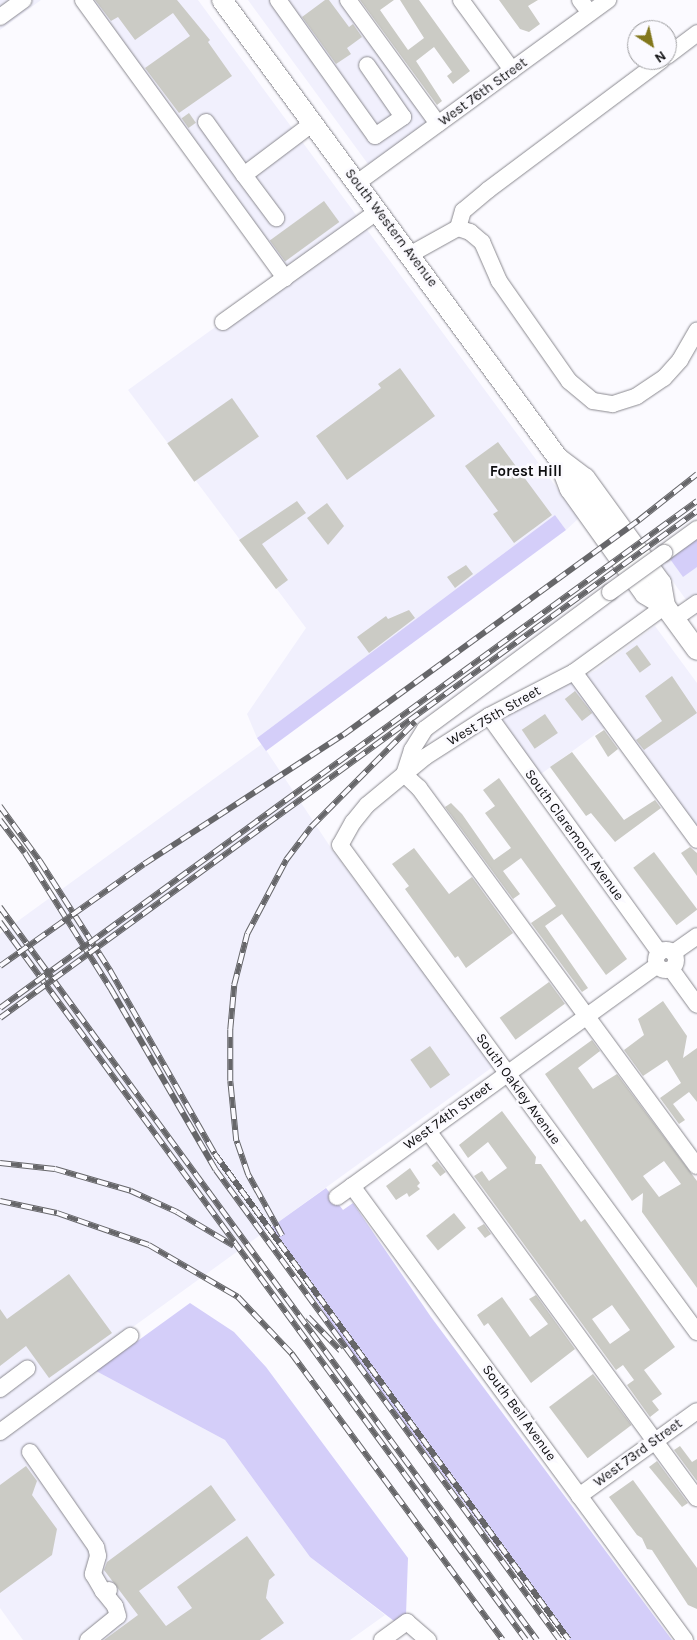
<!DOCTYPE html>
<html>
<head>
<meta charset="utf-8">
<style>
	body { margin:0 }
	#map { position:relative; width:697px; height:1640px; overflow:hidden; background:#fbfaff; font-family:Karla,sans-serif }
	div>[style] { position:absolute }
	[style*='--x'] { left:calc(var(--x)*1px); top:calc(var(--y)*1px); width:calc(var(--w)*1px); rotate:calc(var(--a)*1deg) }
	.built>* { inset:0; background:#f1f0fd }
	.green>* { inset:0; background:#d4cef9 }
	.building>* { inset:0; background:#cbcbc5; transform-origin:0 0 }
	.roads { filter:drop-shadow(0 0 1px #8a898f) drop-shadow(0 0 1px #8a898f) }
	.minor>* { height:16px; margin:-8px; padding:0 8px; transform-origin:8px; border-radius:8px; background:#fff }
	.minor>.ring { margin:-8px; padding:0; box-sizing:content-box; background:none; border:16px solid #fff; border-radius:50% }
	.major>* { height:20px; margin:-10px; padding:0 10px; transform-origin:10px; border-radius:10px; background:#fff }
	.rail>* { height:5.5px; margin-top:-2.75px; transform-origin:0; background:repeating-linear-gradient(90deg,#fbfaff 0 11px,#666669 0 22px); box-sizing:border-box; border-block:1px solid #666669 }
	.bridges { filter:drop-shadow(0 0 1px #8a898f) drop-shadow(0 0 1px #8a898f) }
	.minor-bridge>* { height:16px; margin:-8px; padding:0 8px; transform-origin:8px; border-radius:8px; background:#fff }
	span { translate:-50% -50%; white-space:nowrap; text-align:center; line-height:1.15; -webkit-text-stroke:5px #fbfaff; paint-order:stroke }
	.street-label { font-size:14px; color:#0e0e10 }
	.neighbourhood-label { font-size:15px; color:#0e0e10; font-weight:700 }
	.north { position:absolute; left:627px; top:20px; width:50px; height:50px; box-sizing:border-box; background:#fbfaff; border:1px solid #9c9c9f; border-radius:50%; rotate:145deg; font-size:14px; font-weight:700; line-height:20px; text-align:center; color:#0e0e10 }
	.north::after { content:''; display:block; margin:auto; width:18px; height:22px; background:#82771b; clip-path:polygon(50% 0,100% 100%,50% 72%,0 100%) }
</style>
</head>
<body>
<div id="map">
	<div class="built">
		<div style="clip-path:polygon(0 0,41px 0,0 30px)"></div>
		<div style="clip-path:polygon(83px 0,198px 0,579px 518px,566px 530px,555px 515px,257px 738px,247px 714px,306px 628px,128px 390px,285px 277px)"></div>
		<div style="clip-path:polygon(248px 0,348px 0,440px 128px,376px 175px)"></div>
		<div style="clip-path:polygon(697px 539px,697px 615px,661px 565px)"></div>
		<div style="clip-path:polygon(655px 626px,697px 683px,697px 840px,611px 723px,541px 774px,501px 718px,596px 670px)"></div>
		<div style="clip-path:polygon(262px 744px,331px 848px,494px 1066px,0 1423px,0 934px)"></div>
		<div style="clip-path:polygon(96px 1371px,225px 1440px,310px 1557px,385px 1615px,350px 1640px,23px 1640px,0 1608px,0 1441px)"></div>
	</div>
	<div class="green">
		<div style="clip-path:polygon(555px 515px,566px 530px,266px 751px,257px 738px)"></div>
		<div style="clip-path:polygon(697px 539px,697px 567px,683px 577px,670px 559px)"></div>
		<div style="clip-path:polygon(326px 1188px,343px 1210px,353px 1203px,431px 1317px,672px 1640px,566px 1640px,336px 1331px,270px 1228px)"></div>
		<div style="clip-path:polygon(190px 1303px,234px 1332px,266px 1367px,408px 1558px,406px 1615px,398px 1624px,310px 1557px,225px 1440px,96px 1371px)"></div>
	</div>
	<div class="building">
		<div style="clip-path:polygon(95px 0,177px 0,210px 40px,208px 42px,232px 76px,179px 113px,145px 68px,190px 36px,173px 13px,135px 40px,118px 17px,111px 21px)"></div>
		<div style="clip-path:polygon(325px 0,329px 0,349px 27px,353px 24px,362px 37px,347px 48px,351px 54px,336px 64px,302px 17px)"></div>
		<div style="clip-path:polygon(360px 0,394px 0,380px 10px,408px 50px,424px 38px,400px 0,419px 0,470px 71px,453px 84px,447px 76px,452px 72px,434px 47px,416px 61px,442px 101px,437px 105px)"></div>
		<div style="clip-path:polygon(499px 0,538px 0,528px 6px,540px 24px,529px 32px,520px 29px)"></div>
		<div style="left:189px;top:113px;width:12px;height:9px;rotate:55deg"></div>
		<div style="left:324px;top:201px;width:26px;height:67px;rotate:54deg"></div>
		<div style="clip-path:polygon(400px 368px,435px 416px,347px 480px,316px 436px,381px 388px,378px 384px)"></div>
		<div style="left:232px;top:398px;width:47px;height:79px;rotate:55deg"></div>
		<div style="clip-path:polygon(498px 442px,552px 515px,514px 543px,493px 514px,498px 511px,465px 466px)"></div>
		<div style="clip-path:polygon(297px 501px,306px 513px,262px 544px,288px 580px,276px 589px,239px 540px)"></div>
		<div style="clip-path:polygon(327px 503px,344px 526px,328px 545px,307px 518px)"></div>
		<div style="clip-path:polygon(466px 565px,473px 574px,455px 588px,447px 577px)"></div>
		<div style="clip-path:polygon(409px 610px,415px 618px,369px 653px,357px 637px,386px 616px,388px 619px)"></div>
		<div style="left:637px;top:645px;width:24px;height:14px;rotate:54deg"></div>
		<div style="clip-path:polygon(672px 676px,697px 713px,644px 750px,636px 740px,662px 721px,645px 696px)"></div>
		<div style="left:575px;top:691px;width:28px;height:13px;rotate:52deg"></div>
		<div style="left:545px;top:714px;width:23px;height:28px;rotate:56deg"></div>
		<div style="clip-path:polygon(604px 730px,618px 749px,608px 757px,595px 736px)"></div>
		<div style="clip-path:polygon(572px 752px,624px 820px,655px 800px,661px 808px,615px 842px,591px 813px,586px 816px,550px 767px)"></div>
		<div style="clip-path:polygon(499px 778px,627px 959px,606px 975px,562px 914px,545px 926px,588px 988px,582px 992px,531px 923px,556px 906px,521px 858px,503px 871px,520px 894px,513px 899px,445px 807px,451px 803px,462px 814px,494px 860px,511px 848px,485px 813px,495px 806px,483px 790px)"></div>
		<div style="clip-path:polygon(690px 847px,697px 853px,697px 876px,681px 853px)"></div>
		<div style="clip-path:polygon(414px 848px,449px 894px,472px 877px,513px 933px,466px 968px,458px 956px,455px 958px,405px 889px,409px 886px,392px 864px)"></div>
		<div style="left:654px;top:852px;width:72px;height:26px;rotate:53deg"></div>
		<div style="left:549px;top:982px;width:27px;height:61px;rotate:54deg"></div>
		<div style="clip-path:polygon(663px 1001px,687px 1036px,683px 1058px,697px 1048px,697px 1102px,689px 1092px,673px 1104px,685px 1120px,679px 1124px,660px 1098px,681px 1083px,667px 1060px,643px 1076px,624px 1050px,644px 1035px,638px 1019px)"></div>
		<div style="clip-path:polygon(evenodd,592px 1040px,600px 1051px,578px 1068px,593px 1089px,617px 1074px,697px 1181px,697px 1288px,642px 1212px,643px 1193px,632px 1201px,545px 1074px,592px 1040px,664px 1161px,681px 1184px,659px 1197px,643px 1176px,664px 1161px)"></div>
		<div style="left:430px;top:1046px;width:35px;height:24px;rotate:55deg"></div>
		<div style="clip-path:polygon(evenodd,502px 1111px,536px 1157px,535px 1164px,541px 1164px,581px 1222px,585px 1219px,675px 1347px,644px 1370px,662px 1394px,652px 1401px,659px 1410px,650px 1417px,627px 1385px,634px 1380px,623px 1365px,616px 1370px,474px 1176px,482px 1171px,489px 1181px,507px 1168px,488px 1142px,468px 1158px,459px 1145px,502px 1111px,612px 1305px,630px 1330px,610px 1344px,592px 1319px,612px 1305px)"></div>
		<div style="left:437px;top:1161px;width:14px;height:7px;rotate:51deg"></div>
		<div style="clip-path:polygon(410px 1168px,420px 1183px,417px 1186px,420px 1189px,409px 1197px,407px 1193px,396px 1200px,386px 1186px)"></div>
		<div style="left:454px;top:1213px;width:19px;height:36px;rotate:51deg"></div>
		<div style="clip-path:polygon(484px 1224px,491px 1234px,485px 1238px,477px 1228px)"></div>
		<div style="clip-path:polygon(69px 1274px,112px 1333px,49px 1378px,26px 1346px,0 1366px,0 1309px,7px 1319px)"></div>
		<div style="clip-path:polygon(536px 1295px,575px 1349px,531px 1383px,488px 1323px,484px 1326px,477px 1315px,502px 1297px,530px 1337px,548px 1324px,529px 1299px)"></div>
		<div style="left:593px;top:1374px;width:64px;height:55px;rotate:53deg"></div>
		<div style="clip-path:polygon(680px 1446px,692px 1462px,697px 1459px,697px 1481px,674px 1450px)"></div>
		<div style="clip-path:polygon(657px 1461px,688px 1503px,682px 1507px,649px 1467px)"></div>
		<div style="clip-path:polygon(26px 1466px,37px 1481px,32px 1495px,57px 1529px,52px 1555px,0 1593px,0 1485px)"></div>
		<div style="clip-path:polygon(633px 1480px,697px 1568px,697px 1609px,688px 1605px,652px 1550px,647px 1549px,642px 1538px,637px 1535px,609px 1497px)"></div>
		<div style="clip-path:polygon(211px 1485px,236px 1520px,139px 1591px,166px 1626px,192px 1608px,177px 1587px,247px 1536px,275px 1575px,269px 1580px,266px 1598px,284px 1623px,260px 1640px,104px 1640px,138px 1615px,104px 1570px,107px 1562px)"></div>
	</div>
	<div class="roads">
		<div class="minor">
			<div style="--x:83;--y:0;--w:344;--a:54"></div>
			<div style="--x:278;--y:0;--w:167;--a:54.5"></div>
			<div style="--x:375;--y:136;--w:34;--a:-34"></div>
			<div style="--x:403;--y:117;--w:63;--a:-124.7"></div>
			<div style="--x:348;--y:0;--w:153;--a:54"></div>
			<div style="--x:461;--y:0;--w:87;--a:53.9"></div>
			<div style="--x:580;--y:0;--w:16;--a:52"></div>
			<div style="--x:0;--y:17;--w:29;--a:-36"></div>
			<div style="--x:667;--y:56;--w:38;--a:-37"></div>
			<div style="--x:206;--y:122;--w:65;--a:54.4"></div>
			<div style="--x:244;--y:175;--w:86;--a:-37"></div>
			<div style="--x:244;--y:175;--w:54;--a:53.3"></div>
			<div style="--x:357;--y:183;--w:311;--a:-36.1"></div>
			<div style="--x:458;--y:228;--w:18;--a:-74"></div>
			<div style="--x:463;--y:211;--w:33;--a:-40"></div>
			<div style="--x:488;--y:190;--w:217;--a:-36.8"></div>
			<div style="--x:411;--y:254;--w:54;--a:-29"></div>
			<div style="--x:458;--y:228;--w:13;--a:18"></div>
			<div style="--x:470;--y:232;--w:16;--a:40"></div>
			<div style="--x:482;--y:242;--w:43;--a:66.4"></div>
			<div style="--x:499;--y:281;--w:122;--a:55"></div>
			<div style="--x:569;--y:381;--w:31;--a:40"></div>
			<div style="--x:593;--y:401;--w:20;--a:9"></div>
			<div style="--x:613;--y:404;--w:25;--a:-18"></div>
			<div style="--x:637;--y:396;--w:32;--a:-34"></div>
			<div style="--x:664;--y:378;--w:24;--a:-48"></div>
			<div style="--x:680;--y:360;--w:34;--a:-60"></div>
			<div style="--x:223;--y:322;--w:191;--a:-35.6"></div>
			<div style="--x:664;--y:553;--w:41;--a:-36"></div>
			<div style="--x:610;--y:592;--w:230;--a:143.5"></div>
			<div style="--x:425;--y:729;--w:25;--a:122"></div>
			<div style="--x:412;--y:750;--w:25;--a:108"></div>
			<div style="--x:404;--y:774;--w:21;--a:43"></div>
			<div style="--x:419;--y:788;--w:469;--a:53.7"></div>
			<div style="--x:665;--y:606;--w:112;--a:144"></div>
			<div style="--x:574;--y:672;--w:96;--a:152.6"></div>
			<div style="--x:489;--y:716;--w:76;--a:147.4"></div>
			<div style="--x:425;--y:757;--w:75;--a:140.4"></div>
			<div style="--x:367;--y:805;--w:22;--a:129"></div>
			<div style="--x:353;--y:822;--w:26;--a:119"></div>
			<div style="--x:340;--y:845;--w:604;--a:53.76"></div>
			<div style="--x:674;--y:619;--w:28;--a:-35"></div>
			<div style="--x:574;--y:672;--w:208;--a:53.8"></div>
			<div style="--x:489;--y:716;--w:292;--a:54.2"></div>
			<div class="ring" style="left:656px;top:950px;width:4px;height:4px"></div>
			<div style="--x:673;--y:953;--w:29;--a:-35"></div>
			<div style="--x:671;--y:969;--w:44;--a:54.2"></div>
			<div style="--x:428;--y:1131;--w:455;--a:53.8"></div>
			<div style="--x:352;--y:1186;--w:563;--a:53.74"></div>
			<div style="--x:337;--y:1197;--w:395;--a:-35.9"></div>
			<div style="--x:0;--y:1389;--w:34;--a:-37"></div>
			<div style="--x:0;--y:1432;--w:162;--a:-36.4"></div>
			<div style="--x:30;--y:1452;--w:116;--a:55.2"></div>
			<div style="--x:96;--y:1547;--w:9;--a:77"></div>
			<div style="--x:98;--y:1556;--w:19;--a:106"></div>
			<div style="--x:93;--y:1574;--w:20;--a:60"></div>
			<div style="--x:103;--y:1591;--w:6;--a:-9"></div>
			<div style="--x:579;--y:1496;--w:145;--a:-35.8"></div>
			<div style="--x:88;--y:1640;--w:38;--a:-39"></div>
			<div style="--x:118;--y:1616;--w:10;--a:-107"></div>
			<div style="--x:115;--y:1606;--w:19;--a:-129"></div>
			<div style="--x:382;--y:1640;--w:31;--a:-36"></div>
			<div style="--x:407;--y:1622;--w:28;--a:41"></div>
		</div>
		<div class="major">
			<div style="--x:222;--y:0;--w:568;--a:53.74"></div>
			<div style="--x:558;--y:458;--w:33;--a:69"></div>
			<div style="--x:570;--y:489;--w:129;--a:54.5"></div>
			<div style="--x:645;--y:594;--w:23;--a:31"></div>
			<div style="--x:665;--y:606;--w:54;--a:54"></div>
			<div style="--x:558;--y:458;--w:34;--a:37"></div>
			<div style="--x:585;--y:478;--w:130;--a:54.1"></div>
			<div style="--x:661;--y:583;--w:23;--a:80"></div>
		</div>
	</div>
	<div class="rail">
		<div style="--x:0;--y:806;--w:68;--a:54"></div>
		<div style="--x:40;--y:861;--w:130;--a:57.3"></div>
		<div style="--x:110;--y:970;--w:212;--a:60.3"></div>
		<div style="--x:215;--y:1154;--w:601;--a:53.93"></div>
		<div style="--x:0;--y:820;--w:41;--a:52.9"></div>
		<div style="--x:25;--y:853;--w:161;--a:57.7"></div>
		<div style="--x:111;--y:989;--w:209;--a:59.9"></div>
		<div style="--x:216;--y:1170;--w:582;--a:53.8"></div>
		<div style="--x:0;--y:907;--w:909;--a:53.77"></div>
		<div style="--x:0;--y:922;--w:890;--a:53.77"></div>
		<div style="--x:0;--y:966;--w:176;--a:-35.3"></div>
		<div style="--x:144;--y:864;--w:237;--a:-33"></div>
		<div style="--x:343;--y:735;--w:366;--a:-36"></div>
		<div style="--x:639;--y:520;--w:74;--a:-38.4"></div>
		<div style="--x:0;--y:1008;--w:862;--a:-36.03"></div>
		<div style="--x:0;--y:1018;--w:862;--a:-36.03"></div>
		<div style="--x:0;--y:1163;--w:55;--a:6.2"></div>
		<div style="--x:55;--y:1169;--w:79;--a:16.1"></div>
		<div style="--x:131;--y:1191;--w:51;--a:24.5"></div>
		<div style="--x:177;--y:1212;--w:66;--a:30.8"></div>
		<div style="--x:0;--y:1201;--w:58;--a:11.9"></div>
		<div style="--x:57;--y:1213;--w:97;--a:19.2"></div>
		<div style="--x:149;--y:1245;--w:103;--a:30.3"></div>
		<div style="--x:238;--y:1297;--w:79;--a:46.5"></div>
		<div style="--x:292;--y:1354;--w:355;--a:53.6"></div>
		<div style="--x:282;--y:1236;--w:70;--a:-119.1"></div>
		<div style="--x:248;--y:1175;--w:36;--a:-109"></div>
		<div style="--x:236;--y:1141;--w:60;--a:-95.7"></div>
		<div style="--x:230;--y:1081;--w:51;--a:-90"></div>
		<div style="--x:230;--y:1030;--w:45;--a:-84.9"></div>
		<div style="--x:234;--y:985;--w:53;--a:-75.7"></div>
		<div style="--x:247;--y:934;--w:84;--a:-62.2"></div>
		<div style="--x:286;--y:860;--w:41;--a:-52.9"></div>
		<div style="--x:311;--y:827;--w:148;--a:-45.3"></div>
		<div style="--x:308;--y:1317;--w:47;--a:45.9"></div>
	</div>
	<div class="bridges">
		<div class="minor-bridge">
			<div style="--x:610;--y:592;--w:67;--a:-35.8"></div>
		</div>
	</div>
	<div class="street-label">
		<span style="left:483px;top:92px;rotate:-36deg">West 76th Street</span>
		<span style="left:391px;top:228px;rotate:53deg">South Western Avenue</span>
		<span style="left:494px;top:716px;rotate:-30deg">West 75th Street</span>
		<span style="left:574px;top:835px;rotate:54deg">South Claremont Avenue</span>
		<span style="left:518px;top:1089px;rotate:54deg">South Oakley Avenue</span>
		<span style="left:448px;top:1116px;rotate:-36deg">West 74th Street</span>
		<span style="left:519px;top:1413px;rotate:54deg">South Bell Avenue</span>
		<span style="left:638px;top:1453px;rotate:-36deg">West 73rd Street</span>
	</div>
	<div class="neighbourhood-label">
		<span style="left:526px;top:472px">Forest Hill</span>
	</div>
	<div class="north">N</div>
</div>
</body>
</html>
